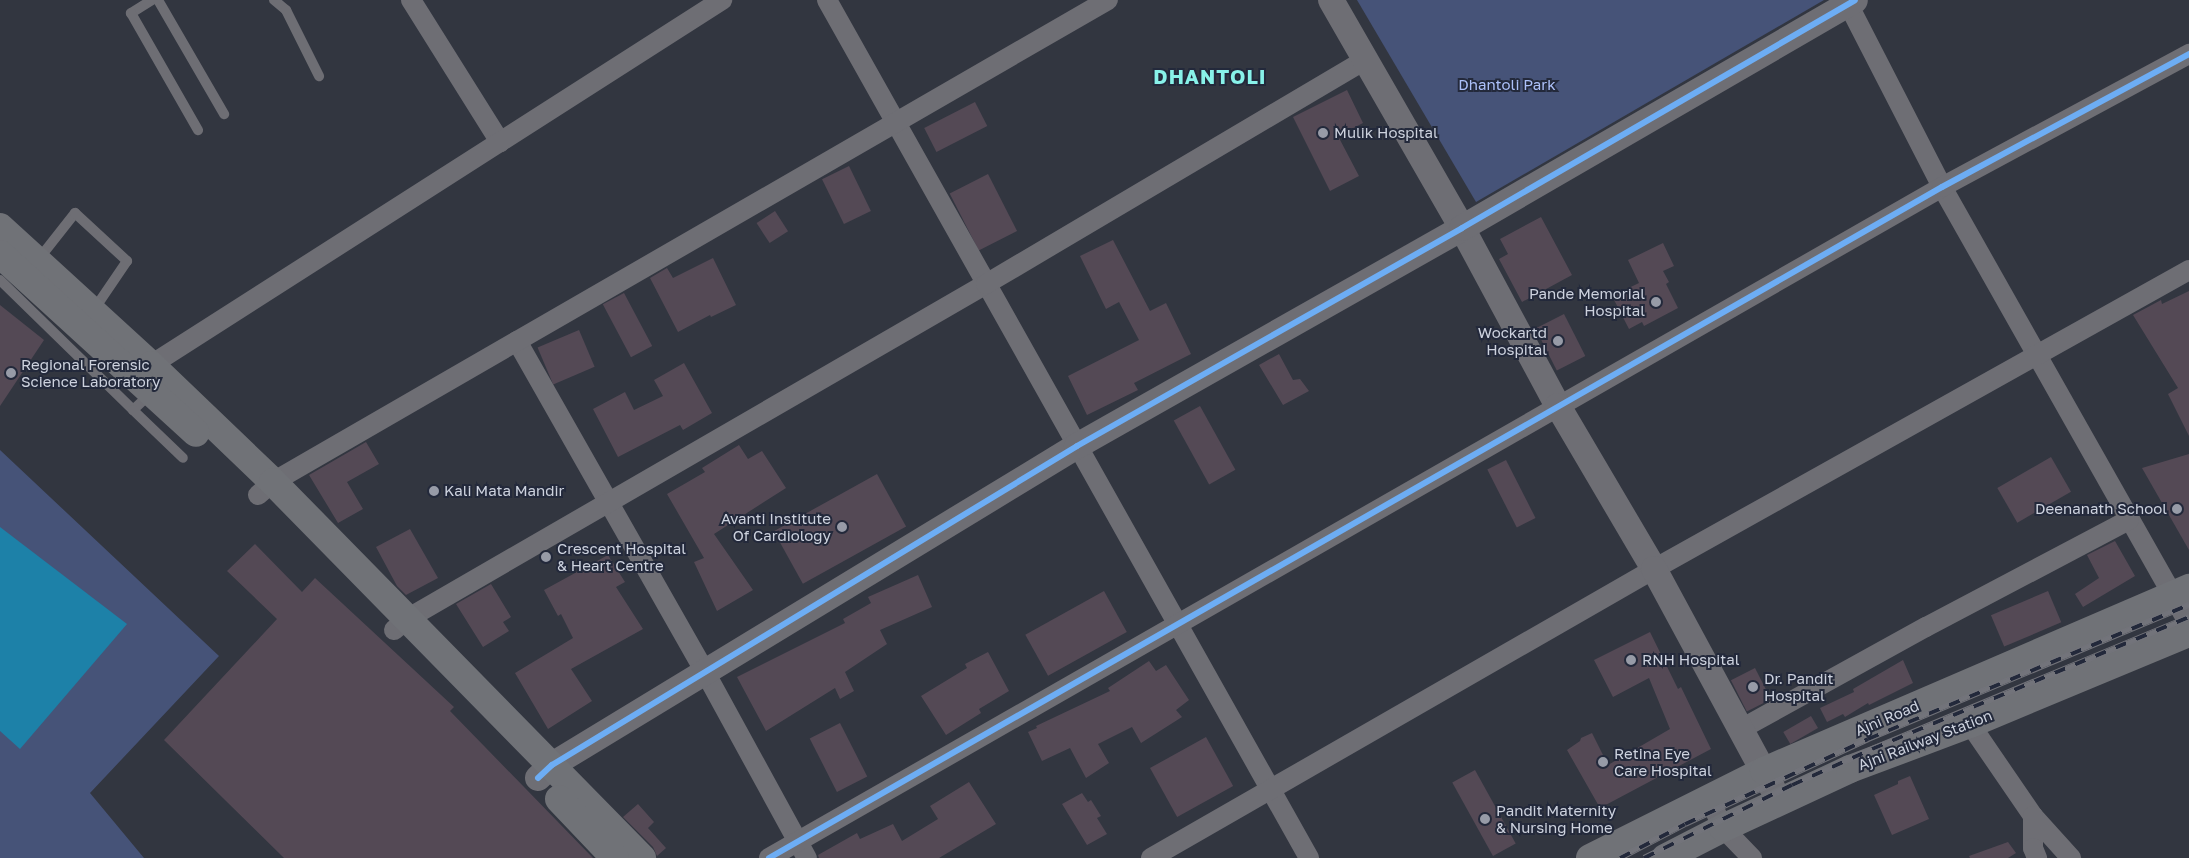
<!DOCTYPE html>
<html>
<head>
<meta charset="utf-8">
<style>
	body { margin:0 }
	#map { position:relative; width:2189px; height:858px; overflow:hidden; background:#323640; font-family:"Golos Text",sans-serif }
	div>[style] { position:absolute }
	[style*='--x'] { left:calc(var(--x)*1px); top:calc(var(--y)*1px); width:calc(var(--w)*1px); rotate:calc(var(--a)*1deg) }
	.green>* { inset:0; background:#465378 }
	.water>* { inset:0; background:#1d81a8 }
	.building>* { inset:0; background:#544955; transform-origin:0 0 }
	.service>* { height:10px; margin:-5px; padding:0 5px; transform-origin:5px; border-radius:5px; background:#6e6e74 }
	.minor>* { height:20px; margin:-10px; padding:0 10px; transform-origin:10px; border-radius:10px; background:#6e6e74 }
	.tertiary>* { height:26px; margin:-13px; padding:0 13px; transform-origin:13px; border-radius:13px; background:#6e6e74 }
	.secondary>* { height:28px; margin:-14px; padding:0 14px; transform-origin:14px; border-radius:14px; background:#707277 }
	.rail>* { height:5.5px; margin-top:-2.75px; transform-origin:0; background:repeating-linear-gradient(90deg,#23293b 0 11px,#73747b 0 22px); box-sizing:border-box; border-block:1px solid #73747b }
	.cycleway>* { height:6px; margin:-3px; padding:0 3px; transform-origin:3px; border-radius:3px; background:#6dadf4 }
	.dots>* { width:14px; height:14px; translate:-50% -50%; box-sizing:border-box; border:2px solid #23293b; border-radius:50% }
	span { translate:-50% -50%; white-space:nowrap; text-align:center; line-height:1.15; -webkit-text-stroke:4px #23293b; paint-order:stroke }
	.park-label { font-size:15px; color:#acc0f9 }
	.poi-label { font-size:15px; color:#cdd2de }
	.left { translate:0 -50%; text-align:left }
	.right { translate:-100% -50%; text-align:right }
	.street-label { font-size:15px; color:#cdd2de }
	.district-label { font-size:20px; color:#88f2e9; font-weight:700; letter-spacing:1px }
</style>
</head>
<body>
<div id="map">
	<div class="green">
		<div style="clip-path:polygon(1357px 0,1824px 0,1476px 202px)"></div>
		<div style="clip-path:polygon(0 450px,219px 656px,90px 793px,144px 858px,0 858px)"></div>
	</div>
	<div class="water">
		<div style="clip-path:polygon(0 527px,127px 624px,20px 749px,0 731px)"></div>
	</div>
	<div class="building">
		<div style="clip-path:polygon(1347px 90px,1363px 123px,1338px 136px,1359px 176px,1330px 191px,1293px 117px)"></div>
		<div style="left:975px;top:102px;width:27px;height:57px;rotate:63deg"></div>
		<div style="left:849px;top:166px;width:50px;height:30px;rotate:64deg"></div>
		<div style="left:988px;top:174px;width:64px;height:43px;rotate:63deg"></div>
		<div style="left:775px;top:211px;width:24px;height:22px;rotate:57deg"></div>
		<div style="clip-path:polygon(1541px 217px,1572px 275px,1522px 302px,1499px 259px,1508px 254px,1500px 239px)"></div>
		<div style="clip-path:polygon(1113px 240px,1150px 311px,1166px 303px,1191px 354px,1134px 383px,1138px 390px,1087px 415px,1068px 376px,1139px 340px,1119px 302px,1106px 309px,1080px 256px)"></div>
		<div style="clip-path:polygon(1663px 243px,1674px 266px,1663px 271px,1669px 282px,1666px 284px,1678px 308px,1644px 326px,1642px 322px,1629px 329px,1612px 296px,1639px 283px,1628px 260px)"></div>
		<div style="clip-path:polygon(713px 258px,736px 305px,711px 317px,710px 315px,678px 332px,650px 278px,667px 268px,673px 278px)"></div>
		<div style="clip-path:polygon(2189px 291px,2189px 436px,2168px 394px,2178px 388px,2133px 315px,2161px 300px,2162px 304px)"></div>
		<div style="left:624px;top:293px;width:60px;height:24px;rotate:62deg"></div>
		<div style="clip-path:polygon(0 305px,44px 340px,0 406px)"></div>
		<div style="left:1564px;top:314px;width:47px;height:32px;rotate:63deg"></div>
		<div style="left:579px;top:330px;width:40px;height:45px;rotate:67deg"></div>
		<div style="clip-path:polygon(1279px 354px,1293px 380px,1300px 379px,1309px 391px,1283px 405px,1259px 365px)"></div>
		<div style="clip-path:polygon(684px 363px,712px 413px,683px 430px,680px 425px,618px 457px,593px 409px,625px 392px,634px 410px,663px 396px,654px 380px)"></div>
		<div style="left:1200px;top:406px;width:73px;height:30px;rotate:61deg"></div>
		<div style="clip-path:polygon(366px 442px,379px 464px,347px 482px,363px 509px,338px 523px,309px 475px)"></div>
		<div style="clip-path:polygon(739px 445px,748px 459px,762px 451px,786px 488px,714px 534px,753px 590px,717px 611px,694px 562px,704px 558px,667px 494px,705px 472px,702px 468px)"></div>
		<div style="clip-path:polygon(2189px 454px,2189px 550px,2142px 468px)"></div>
		<div style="left:2051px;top:457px;width:40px;height:62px;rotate:60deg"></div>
		<div style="left:1506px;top:460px;width:65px;height:21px;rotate:63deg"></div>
		<div style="left:877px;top:474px;width:60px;height:118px;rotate:61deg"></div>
		<div style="clip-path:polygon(410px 529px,438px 578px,406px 595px,397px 586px,376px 547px)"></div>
		<div style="clip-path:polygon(2115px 541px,2135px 576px,2083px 607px,2075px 594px,2099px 578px,2087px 555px)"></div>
		<div style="clip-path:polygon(255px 544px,302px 592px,315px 578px,454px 707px,450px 711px,593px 858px,284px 858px,164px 740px,277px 619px,227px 571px)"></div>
		<div style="clip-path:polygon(608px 555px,625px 582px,616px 587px,643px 629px,571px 669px,592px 701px,548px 729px,515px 673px,573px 638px,561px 614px,558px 616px,544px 590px)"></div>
		<div style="clip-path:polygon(918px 575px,932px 607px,880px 630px,887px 644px,845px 672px,854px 691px,840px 699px,835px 688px,766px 731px,737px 677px,845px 623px,843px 619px,871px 603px,868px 597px)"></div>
		<div style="clip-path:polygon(491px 584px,511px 617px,503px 622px,509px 631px,483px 647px,456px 604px)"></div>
		<div style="left:1104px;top:591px;width:47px;height:90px;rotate:61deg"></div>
		<div style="left:2048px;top:591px;width:34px;height:62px;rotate:67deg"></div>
		<div style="clip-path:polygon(1650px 632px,1678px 689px,1681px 687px,1711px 749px,1600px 808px,1567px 750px,1580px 741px,1581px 738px,1592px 733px,1608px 765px,1670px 729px,1649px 678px,1613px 697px,1594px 660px)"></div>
		<div style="clip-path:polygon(988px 652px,1009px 691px,979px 709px,981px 713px,946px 735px,921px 696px,967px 668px,965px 664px)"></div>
		<div style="clip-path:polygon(1903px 660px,1913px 683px,1869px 705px,1868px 703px,1845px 717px,1843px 714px,1827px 722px,1820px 708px,1854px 692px,1853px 689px)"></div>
		<div style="clip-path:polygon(1149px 661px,1156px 671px,1166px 665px,1189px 700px,1176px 710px,1182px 717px,1141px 743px,1132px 727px,1098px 744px,1109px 763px,1086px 778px,1070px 748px,1042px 761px,1028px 732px,1037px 728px,1036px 726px,1110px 691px,1108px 688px)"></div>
		<div style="left:1755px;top:668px;width:35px;height:27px;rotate:63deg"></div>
		<div style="left:1811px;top:716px;width:14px;height:32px;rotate:60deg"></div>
		<div style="left:840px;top:723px;width:60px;height:34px;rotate:63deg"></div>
		<div style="left:1206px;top:737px;width:56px;height:64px;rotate:61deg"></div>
		<div style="left:1475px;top:770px;width:84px;height:26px;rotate:61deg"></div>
		<div style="clip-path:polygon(1910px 776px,1929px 819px,1892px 835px,1874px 795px,1898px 784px,1898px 781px)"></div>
		<div style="clip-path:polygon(969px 782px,996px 824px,939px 858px,819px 858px,818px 855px,857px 833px,860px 839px,893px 824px,902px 841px,938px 819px,930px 806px)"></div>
		<div style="clip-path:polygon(1082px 793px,1088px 802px,1091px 800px,1101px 816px,1097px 818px,1107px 834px,1087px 845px,1062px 804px)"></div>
		<div style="clip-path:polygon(638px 804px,654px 822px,648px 828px,666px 848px,657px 856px,653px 847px,623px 817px)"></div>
		<div style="clip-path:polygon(2008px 842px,2016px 853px,2008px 858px,1970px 858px,1969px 856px)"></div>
	</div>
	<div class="service">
		<div style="--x:152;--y:0;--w:25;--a:148"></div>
		<div style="--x:131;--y:13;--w:135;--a:60.2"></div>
		<div style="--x:158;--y:0;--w:132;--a:59.9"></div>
		<div style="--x:274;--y:0;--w:16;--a:40"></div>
		<div style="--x:286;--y:10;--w:74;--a:63.4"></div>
		<div style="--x:38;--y:260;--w:60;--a:-51.8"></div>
		<div style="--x:75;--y:213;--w:71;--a:42.7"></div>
		<div style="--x:127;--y:261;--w:60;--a:124.2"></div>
		<div style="--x:0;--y:280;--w:186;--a:44.3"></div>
		<div style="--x:133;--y:410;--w:25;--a:-43"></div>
		<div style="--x:133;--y:410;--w:69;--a:43.8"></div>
	</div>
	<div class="minor">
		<div style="--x:411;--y:0;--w:168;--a:57.9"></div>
		<div style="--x:827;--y:0;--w:984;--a:60.67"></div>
		<div style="--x:1846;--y:0;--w:210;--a:62.8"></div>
		<div style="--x:1942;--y:187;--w:502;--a:60.52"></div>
		<div style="--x:517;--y:341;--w:381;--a:60.4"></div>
		<div style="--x:705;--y:672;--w:212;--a:61.3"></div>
		<div style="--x:151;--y:365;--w:678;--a:-32.59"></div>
		<div style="--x:258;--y:495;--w:20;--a:-41"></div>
		<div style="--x:273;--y:482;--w:964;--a:-30"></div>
		<div style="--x:394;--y:630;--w:17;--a:-40"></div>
		<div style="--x:407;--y:619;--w:669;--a:-30.05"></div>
		<div style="--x:986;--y:284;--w:440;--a:-30.6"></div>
		<div style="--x:1970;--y:724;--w:112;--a:55.6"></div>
		<div style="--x:2033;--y:816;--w:57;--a:47.9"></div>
		<div style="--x:1741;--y:729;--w:211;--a:-28.9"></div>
		<div style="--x:1926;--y:627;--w:229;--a:-27.8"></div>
		<div style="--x:1709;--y:798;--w:33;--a:65"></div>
		<div style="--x:1723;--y:828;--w:42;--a:46"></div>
		<div style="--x:2033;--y:816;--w:32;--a:90"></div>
		<div style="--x:2033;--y:848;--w:11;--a:68"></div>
		<div style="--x:769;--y:858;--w:1351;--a:-29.77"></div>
		<div style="--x:1942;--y:187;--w:281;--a:-28.3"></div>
		<div style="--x:1151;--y:858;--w:580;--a:-29.88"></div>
		<div style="--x:1654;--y:569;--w:613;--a:-29.2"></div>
	</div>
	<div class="tertiary">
		<div style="--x:1331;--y:0;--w:263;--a:60.1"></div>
		<div style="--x:1462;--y:228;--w:202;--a:61.7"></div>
		<div style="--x:1558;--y:406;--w:189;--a:59.5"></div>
		<div style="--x:1654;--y:569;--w:265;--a:61.6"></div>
		<div style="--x:538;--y:778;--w:19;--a:-43"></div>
		<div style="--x:552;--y:765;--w:614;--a:-31.28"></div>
		<div style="--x:1077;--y:446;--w:442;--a:-29.5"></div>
		<div style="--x:1462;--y:228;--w:454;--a:-30.1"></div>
	</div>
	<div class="secondary">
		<div style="--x:0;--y:227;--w:205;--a:42.4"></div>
		<div style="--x:151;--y:365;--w:169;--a:43.8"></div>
		<div style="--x:273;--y:482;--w:527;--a:45.54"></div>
		<div style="--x:0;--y:254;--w:265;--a:42.4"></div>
		<div style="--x:559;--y:799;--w:81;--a:46.5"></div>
		<div style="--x:1590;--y:858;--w:195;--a:-26.6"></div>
		<div style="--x:1764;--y:771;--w:463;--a:-23.3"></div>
		<div style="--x:1665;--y:858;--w:65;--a:-27.3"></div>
		<div style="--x:1723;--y:828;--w:140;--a:-24.9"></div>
		<div style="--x:1850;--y:769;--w:128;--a:-20.6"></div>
		<div style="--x:1970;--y:724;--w:237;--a:-22.6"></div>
	</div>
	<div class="rail">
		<div style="--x:1620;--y:858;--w:73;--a:-27.6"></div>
		<div style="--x:1685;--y:824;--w:202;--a:-24.9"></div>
		<div style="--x:1868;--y:739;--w:348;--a:-22.7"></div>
		<div style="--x:1644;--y:858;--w:165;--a:-26.3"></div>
		<div style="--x:1792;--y:785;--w:88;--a:-24.2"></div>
		<div style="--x:1872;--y:749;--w:343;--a:-22.6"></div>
	</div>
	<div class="cycleway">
		<div style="--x:538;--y:778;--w:19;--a:-43"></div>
		<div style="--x:552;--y:765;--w:614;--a:-31.28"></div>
		<div style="--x:1077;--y:446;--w:442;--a:-29.5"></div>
		<div style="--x:1462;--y:228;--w:454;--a:-30.1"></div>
		<div style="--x:769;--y:858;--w:1351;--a:-29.77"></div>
		<div style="--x:1942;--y:187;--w:281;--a:-28.3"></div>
	</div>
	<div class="dots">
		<div style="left:1323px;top:133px;background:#979ba7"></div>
		<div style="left:1656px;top:302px;background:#979ba7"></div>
		<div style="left:1558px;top:341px;background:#979ba7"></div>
		<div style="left:11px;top:373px;background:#979ba7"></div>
		<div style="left:434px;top:491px;background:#979ba7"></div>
		<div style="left:2177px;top:509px;background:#979ba7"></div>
		<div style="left:842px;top:527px;background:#979ba7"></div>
		<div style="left:546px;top:557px;background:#979ba7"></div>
		<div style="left:1631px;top:660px;background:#979ba7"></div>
		<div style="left:1753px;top:687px;background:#979ba7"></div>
		<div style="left:1603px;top:762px;background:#979ba7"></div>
		<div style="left:1485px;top:819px;background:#979ba7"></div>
	</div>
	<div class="park-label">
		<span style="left:1507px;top:85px">Dhantoli Park</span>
	</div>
	<div class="poi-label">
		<span class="left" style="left:1334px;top:133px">Mulik Hospital</span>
		<span class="right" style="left:1645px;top:302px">Pande Memorial<br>Hospital</span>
		<span class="right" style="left:1547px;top:341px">Wockartd<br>Hospital</span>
		<span class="left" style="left:21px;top:373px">Regional Forensic<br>Science Laboratory</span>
		<span class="left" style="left:444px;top:491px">Kali Mata Mandir</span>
		<span class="right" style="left:2167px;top:509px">Deenanath School</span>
		<span class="right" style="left:831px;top:527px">Avanti Institute<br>Of Cardiology</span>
		<span class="left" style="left:557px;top:557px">Crescent Hospital<br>&amp; Heart Centre</span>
		<span class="left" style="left:1642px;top:660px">RNH Hospital</span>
		<span class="left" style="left:1764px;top:687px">Dr. Pandit<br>Hospital</span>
		<span class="left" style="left:1614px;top:762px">Retina Eye<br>Care Hospital</span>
		<span class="left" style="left:1496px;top:819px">Pandit Maternity<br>&amp; Nursing Home</span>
	</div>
	<div class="street-label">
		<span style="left:1887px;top:718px;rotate:-23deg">Ajni Road</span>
		<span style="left:1925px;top:740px;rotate:-21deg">Ajni Railway Station</span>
	</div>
	<div class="district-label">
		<span style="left:1210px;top:76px">DHANTOLI</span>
	</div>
</div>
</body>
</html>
